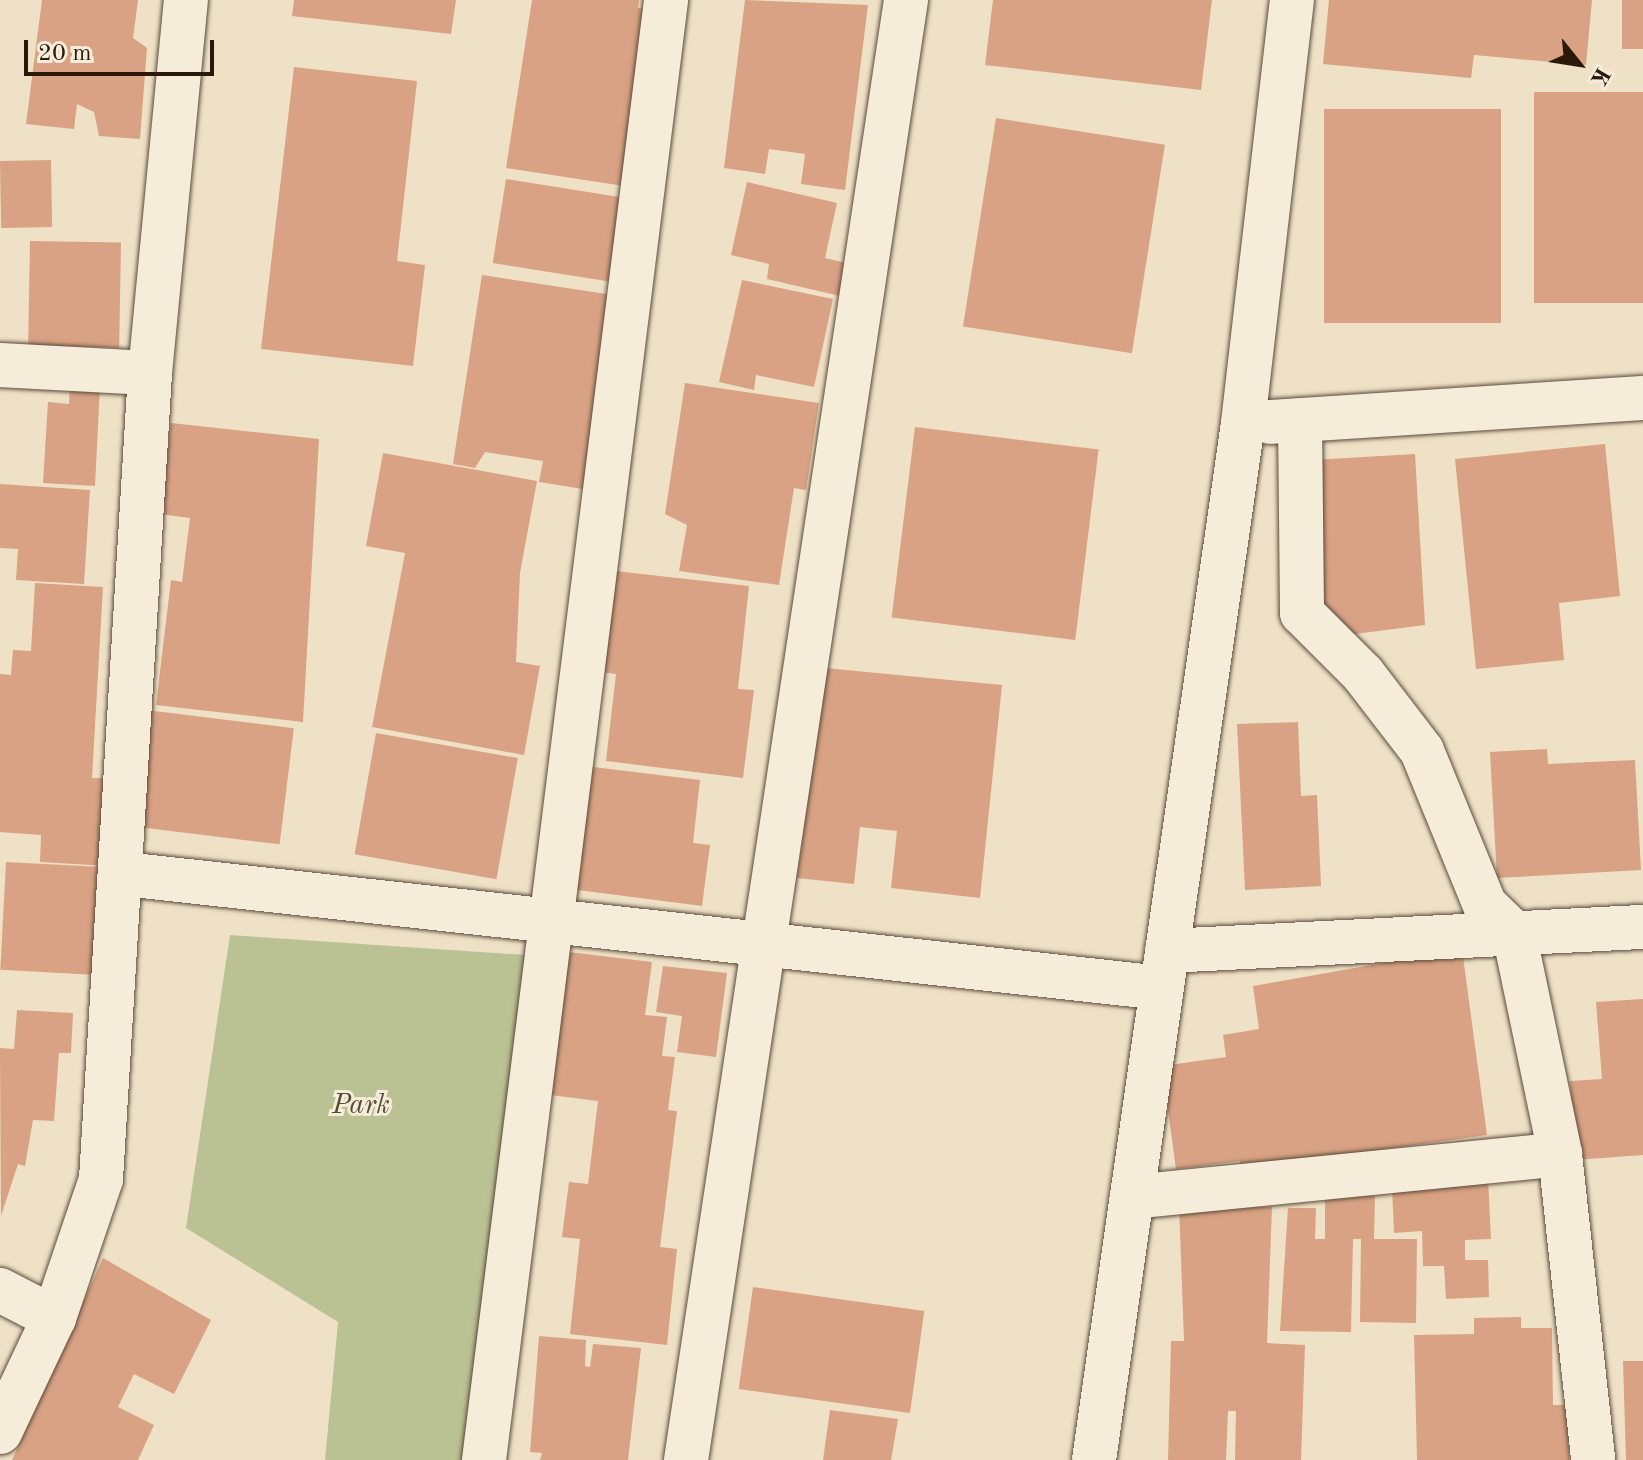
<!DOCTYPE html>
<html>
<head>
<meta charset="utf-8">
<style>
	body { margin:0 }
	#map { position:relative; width:1643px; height:1460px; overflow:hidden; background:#efe1c6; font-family:"Old Standard TT",serif }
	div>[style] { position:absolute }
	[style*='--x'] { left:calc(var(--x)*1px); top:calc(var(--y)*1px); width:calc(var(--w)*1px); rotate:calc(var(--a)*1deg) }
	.green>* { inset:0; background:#bac294 }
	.building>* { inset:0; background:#d9a284; transform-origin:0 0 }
	.roads { filter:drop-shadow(0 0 2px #5b4b3a) drop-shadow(0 0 2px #5b4b3a) }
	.minor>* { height:44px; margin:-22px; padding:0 22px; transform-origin:22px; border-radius:22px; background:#f5ecda }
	span { translate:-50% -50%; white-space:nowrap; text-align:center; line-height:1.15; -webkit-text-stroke:6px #f5ecda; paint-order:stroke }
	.park-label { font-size:28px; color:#554c34; font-style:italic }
	.north { position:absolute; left:1539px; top:24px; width:80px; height:80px; -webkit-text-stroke:6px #f5ecda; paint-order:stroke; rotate:120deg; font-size:22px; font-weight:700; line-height:32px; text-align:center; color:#2a190b }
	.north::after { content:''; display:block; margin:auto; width:28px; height:36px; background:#2a190b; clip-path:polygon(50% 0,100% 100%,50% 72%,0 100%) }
	.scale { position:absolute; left:24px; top:40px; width:190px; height:36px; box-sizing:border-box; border:4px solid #2a190b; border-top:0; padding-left:10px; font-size:24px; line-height:28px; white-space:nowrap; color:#2a190b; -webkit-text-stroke:6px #f5ecda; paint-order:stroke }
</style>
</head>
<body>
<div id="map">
	<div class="green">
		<div style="clip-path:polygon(230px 935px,540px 956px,464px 1460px,325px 1460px,338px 1322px,186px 1228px)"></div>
	</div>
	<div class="building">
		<div style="clip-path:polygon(42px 0,138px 0,133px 38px,147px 48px,140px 139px,99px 136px,94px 112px,77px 104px,74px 129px,26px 124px)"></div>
		<div style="clip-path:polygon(294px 0,456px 0,451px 34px,292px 16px)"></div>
		<div style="clip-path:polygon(532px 0,639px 0,638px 8px,649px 9px,637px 188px,506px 168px)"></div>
		<div style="clip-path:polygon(745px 0,868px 5px,845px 190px,801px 184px,805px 154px,769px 149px,765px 174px,724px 168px)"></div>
		<div style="clip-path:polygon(993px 0,1212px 0,1201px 90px,985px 65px)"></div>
		<div style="clip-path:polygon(1329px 0,1592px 0,1586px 65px,1474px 55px,1471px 78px,1323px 64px)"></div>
		<div style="left:1622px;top:0;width:21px;height:49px"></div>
		<div style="clip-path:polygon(294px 67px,417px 81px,397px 261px,425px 265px,413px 366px,261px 349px)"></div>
		<div style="left:1643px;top:92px;width:211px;height:109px;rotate:90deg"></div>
		<div style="left:1501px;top:109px;width:214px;height:177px;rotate:90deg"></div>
		<div style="left:996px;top:118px;width:171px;height:211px;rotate:9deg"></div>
		<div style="left:51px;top:160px;width:67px;height:51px;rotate:89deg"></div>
		<div style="left:506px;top:179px;width:129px;height:85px;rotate:9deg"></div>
		<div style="clip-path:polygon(747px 182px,837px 203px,825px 258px,846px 263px,840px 296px,767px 279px,769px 264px,731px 255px)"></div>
		<div style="left:30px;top:241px;width:91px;height:105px;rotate:1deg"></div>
		<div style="clip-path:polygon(482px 275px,619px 296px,589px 490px,539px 482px,543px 461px,485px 452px,475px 468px,453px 464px)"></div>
		<div style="clip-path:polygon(742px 280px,833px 299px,814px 387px,756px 375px,754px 390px,719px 382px)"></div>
		<div style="clip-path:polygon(685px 383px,819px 403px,806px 490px,794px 488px,779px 585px,679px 571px,687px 525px,665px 514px)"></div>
		<div style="clip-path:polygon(70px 384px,100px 386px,95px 486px,43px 483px,48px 402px,69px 404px)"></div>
		<div style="clip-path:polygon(171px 423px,319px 439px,303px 722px,156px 705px,171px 580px,182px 582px,190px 518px,160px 514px)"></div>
		<div style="left:915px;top:427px;width:185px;height:192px;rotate:7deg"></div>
		<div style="clip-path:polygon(1605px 444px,1620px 596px,1559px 603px,1564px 660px,1476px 669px,1455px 459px)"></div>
		<div style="clip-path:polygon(383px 453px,537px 481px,520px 573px,516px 662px,540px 666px,524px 755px,372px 727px,405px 553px,366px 546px)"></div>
		<div style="clip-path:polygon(1415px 454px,1425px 625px,1339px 636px,1314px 604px,1312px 460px)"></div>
		<div style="clip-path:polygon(0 484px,90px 490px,84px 584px,16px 580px,18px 549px,0 548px)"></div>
		<div style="clip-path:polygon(606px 570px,749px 586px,738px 689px,754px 690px,743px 778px,606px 761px,616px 674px,593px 671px)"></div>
		<div style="clip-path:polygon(35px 583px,103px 587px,92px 778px,114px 779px,108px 866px,40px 862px,41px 835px,0 832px,0 674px,11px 675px,13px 650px,31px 651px)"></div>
		<div style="clip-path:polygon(825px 668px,1002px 685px,980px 898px,891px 888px,897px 831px,860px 827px,854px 884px,797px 878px)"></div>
		<div style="left:146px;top:710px;width:149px;height:117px;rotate:7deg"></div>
		<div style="clip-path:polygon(1298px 722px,1301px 796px,1317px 795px,1321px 886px,1245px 890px,1237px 724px)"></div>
		<div style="left:376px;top:733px;width:144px;height:123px;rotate:10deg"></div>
		<div style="clip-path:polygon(1547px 749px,1548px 764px,1635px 760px,1641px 870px,1497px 878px,1490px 752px)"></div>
		<div style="clip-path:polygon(585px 766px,700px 780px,693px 843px,710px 845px,702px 906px,570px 889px)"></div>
		<div style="left:6px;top:862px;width:92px;height:108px;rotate:3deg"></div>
		<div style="clip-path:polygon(1462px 949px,1487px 1135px,1241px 1169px,1240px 1161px,1176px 1169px,1162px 1066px,1226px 1057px,1223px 1035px,1259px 1029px,1253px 986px)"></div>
		<div style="clip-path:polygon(569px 952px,652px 962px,645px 1015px,667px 1017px,662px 1056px,675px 1057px,668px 1110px,677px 1111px,660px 1247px,677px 1249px,667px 1345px,570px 1334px,580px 1239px,562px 1237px,569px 1182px,588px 1184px,598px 1101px,550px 1095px)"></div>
		<div style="clip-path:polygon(663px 966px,727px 973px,716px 1057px,677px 1052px,682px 1016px,656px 1012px)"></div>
		<div style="clip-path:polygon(1643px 999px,1643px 1155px,1575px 1160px,1570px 1081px,1602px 1079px,1596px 1002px)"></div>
		<div style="clip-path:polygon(17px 1010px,73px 1013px,71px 1053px,59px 1053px,54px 1121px,33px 1120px,25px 1166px,18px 1164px,1px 1216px,0 1048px,14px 1049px)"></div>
		<div style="clip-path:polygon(1488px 1178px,1491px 1239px,1465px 1240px,1465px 1260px,1488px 1260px,1489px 1297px,1446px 1299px,1444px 1266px,1423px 1266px,1422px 1231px,1394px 1233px,1392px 1188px)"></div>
		<div style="clip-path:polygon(1325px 1196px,1375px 1196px,1374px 1239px,1417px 1239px,1416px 1323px,1360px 1322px,1361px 1239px,1353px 1239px,1351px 1332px,1280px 1331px,1288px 1208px,1316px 1208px,1315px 1239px,1325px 1239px)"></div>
		<div style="clip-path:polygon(1179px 1204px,1272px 1207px,1267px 1343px,1305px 1345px,1301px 1460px,1235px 1460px,1236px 1411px,1228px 1411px,1226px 1460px,1168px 1460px,1171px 1341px,1184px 1341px)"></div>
		<div style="clip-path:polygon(103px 1258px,211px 1320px,174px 1394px,134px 1374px,118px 1407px,154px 1425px,138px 1460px,12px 1460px)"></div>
		<div style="left:753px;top:1287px;width:173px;height:103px;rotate:8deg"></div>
		<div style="clip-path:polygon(1521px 1317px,1521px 1328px,1552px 1328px,1553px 1405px,1568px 1405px,1569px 1460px,1417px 1460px,1414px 1335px,1474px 1334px,1474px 1318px)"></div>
		<div style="clip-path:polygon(539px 1336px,586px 1340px,585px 1366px,590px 1367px,593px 1344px,641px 1348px,628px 1460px,540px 1460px,542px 1453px,530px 1452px)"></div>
		<div style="clip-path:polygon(1623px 1361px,1643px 1361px,1643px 1460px,1626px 1460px)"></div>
		<div style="clip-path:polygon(830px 1410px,898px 1419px,891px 1460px,823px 1460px)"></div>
	</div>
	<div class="roads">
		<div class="minor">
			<div style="--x:0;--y:365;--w:150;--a:3.1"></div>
			<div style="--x:1300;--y:420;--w:193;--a:89.4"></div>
			<div style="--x:1302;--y:613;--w:86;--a:45"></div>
			<div style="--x:1363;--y:674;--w:97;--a:52.5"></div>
			<div style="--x:1422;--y:751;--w:166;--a:67.8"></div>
			<div style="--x:1485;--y:905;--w:40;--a:44"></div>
			<div style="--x:1514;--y:933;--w:226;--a:78.2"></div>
			<div style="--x:1560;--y:1154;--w:308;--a:83.8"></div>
			<div style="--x:1270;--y:422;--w:374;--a:-3.7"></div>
			<div style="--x:124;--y:874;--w:1043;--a:6.27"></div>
			<div style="--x:1167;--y:951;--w:477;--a:-2.9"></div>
			<div style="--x:1132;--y:1197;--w:430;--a:-5.7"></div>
			<div style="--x:0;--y:1290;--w:61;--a:27.4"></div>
			<div style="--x:0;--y:1432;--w:126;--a:-64.7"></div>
			<div style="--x:54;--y:1318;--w:147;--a:-71.3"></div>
			<div style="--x:101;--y:1179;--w:807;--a:-86.52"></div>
			<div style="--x:150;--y:373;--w:375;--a:-84.5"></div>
			<div style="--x:484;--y:1460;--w:1471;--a:-82.89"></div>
			<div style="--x:686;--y:1460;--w:1476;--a:-81.43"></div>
			<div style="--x:1094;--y:1460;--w:1048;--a:-81.82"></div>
			<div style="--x:1243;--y:423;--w:426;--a:-83.4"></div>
		</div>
	</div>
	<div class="park-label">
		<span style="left:361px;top:1106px">Park</span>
	</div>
	<div class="north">K</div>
	<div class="scale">20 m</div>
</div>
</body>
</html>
